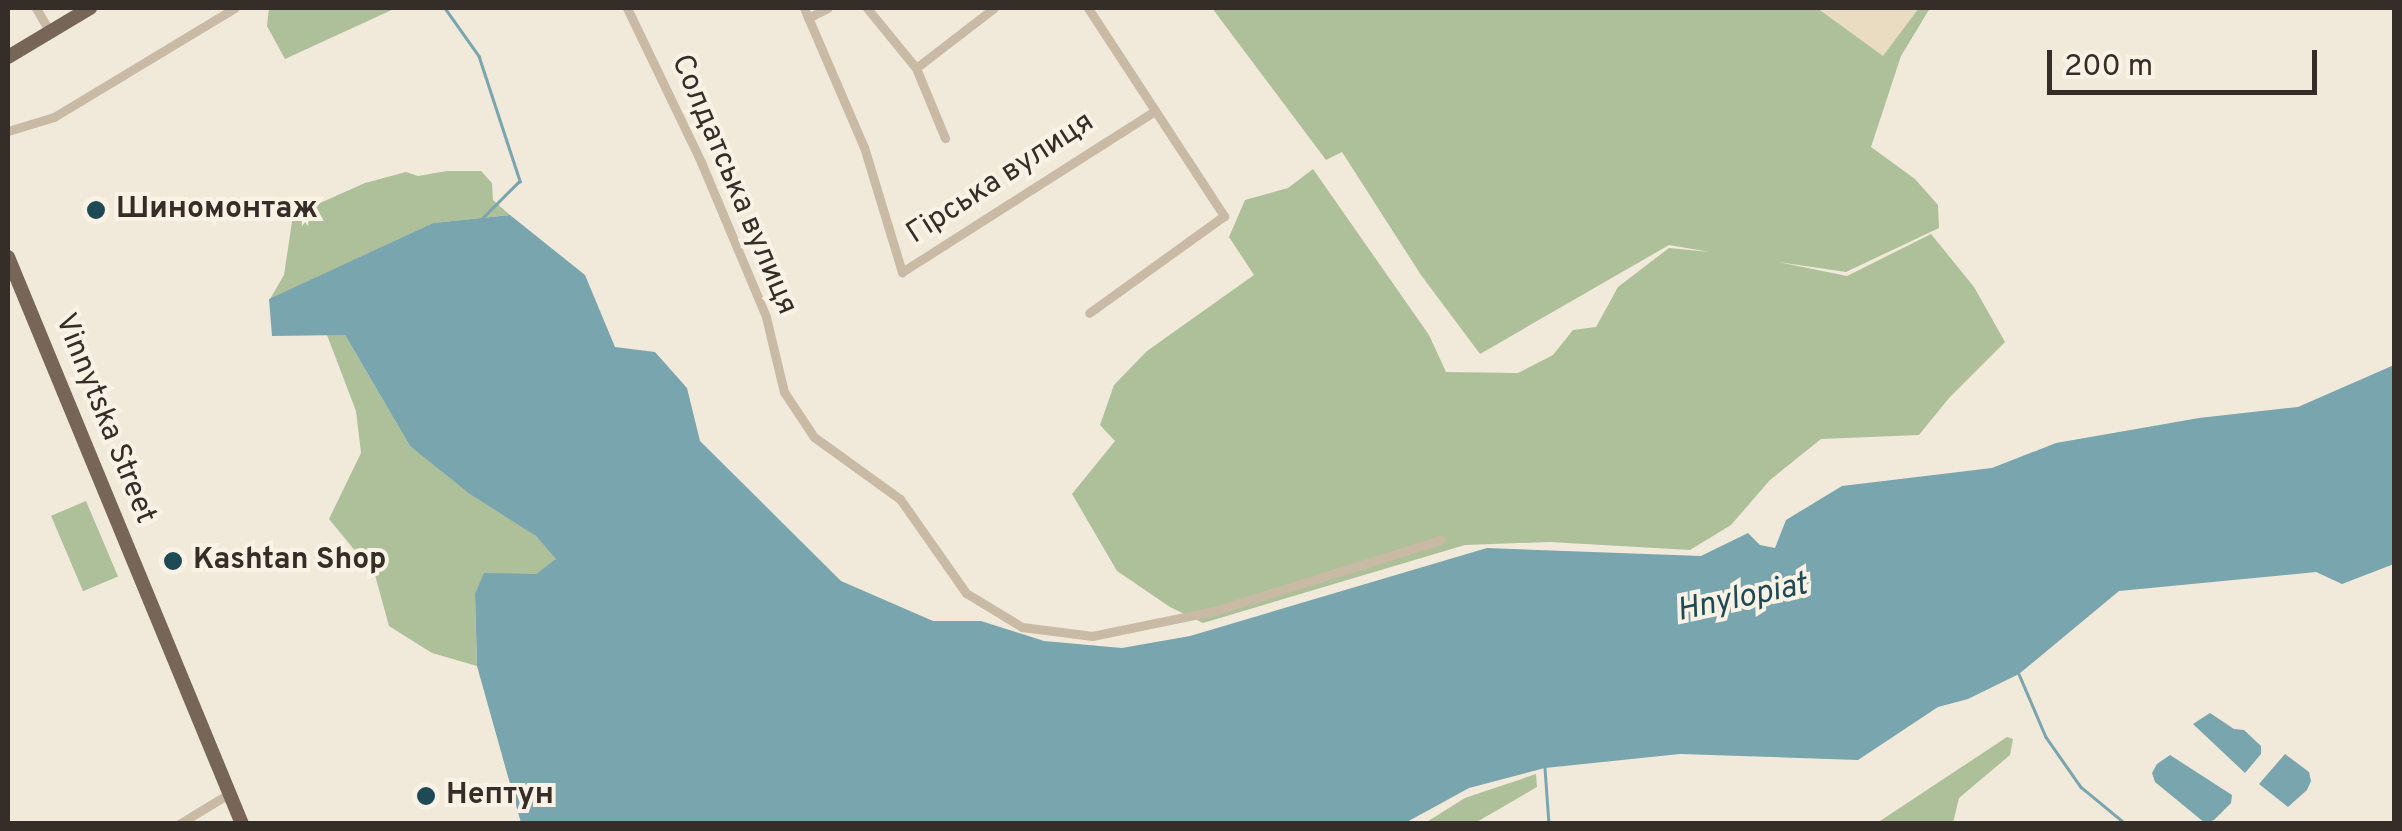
<!DOCTYPE html>
<html>
<head>
<meta charset="utf-8">
<style>
	body { margin:0 }
	#map { position:relative; width:2402px; height:831px; overflow:hidden; background:#f1e9d9; font-family:Overpass,sans-serif }
	div>[style] { position:absolute }
	[style*='--x'] { left:calc(var(--x)*1px); top:calc(var(--y)*1px); width:calc(var(--w)*1px); rotate:calc(var(--a)*1deg) }
	.green>* { inset:0; background:#aec09a; transform-origin:0 0 }
	.plaza>* { inset:0; background:#e9dcc0 }
	.water>* { inset:0; background:#79a5ae }
	.stream>* { height:2.5px; margin:-1.25px; padding:0 1.25px; transform-origin:1.25px; border-radius:1.25px; background:#79a5ae }
	.minor>* { height:9px; margin:-4.5px; padding:0 4.5px; transform-origin:4.5px; border-radius:4.5px; background:#c9baa6 }
	.primary>* { height:14px; margin:-7px; padding:0 7px; transform-origin:7px; border-radius:7px; background:#776658 }
	.dots>* { width:28px; height:28px; translate:-50% -50%; box-sizing:border-box; border:5px solid #f9f2e5; border-radius:50% }
	span { translate:-50% -50%; white-space:nowrap; text-align:center; line-height:1.15; -webkit-text-stroke:8px #f9f2e5; paint-order:stroke }
	.street-label { font-size:30px; color:#352d27 }
	.poi-label { font-size:30px; color:#352d27; font-weight:700 }
	.left { translate:0 -50%; text-align:left }
	.water-label { font-size:32px; color:#1d4a55; font-style:italic }
	.frame { position:absolute; inset:0; border:10px solid #352d27; pointer-events:none }
	.scale { position:absolute; left:2047px; top:50px; width:270px; height:45px; box-sizing:border-box; border:5px solid #352d27; border-top:0; padding-left:12px; font-size:30px; line-height:35px; white-space:nowrap; color:#352d27; -webkit-text-stroke:8px #f9f2e5; paint-order:stroke }
</style>
</head>
<body>
<div id="map">
	<div class="green">
		<div style="clip-path:polygon(269px 8px,396px 8px,285px 59px,267px 26px)"></div>
		<div style="clip-path:polygon(1212px 8px,1930px 8px,1901px 56px,1871px 147px,1915px 179px,1938px 205px,1939px 228px,1846px 272px,1778px 262px,1847px 276px,1931px 234px,1974px 287px,2005px 342px,1949px 398px,1919px 435px,1821px 439px,1770px 480px,1731px 525px,1690px 550px,1550px 542px,1465px 545px,1203px 623px,1170px 607px,1117px 571px,1072px 494px,1115px 441px,1100px 425px,1114px 385px,1147px 351px,1254px 275px,1229px 237px,1245px 200px,1288px 188px,1313px 169px,1429px 335px,1446px 372px,1518px 373px,1553px 355px,1573px 330px,1596px 327px,1618px 287px,1669px 248px,1710px 252px,1669px 245px,1480px 354px,1421px 275px,1342px 152px,1326px 160px)"></div>
		<div style="clip-path:polygon(447px 171px,481px 171px,492px 183px,493px 200px,510px 215px,433px 223px,270px 299px,284px 275px,293px 215px,365px 183px,406px 172px,418px 176px)"></div>
		<div style="clip-path:polygon(327px 335px,345px 335px,410px 446px,536px 536px,557px 559px,536px 574px,475px 594px,477px 666px,432px 653px,389px 626px,375px 575px,329px 519px,361px 453px,356px 411px)"></div>
		<div style="left:86px;top:501px;width:82px;height:38px;rotate:67deg"></div>
		<div style="clip-path:polygon(2007px 737px,2013px 739px,2010px 755px,1959px 798px,1953px 823px,1877px 823px)"></div>
		<div style="clip-path:polygon(1536px 774px,1537px 787px,1475px 823px,1425px 823px,1465px 798px)"></div>
	</div>
	<div class="plaza">
		<div style="clip-path:polygon(1817px 8px,1919px 8px,1883px 56px)"></div>
	</div>
	<div class="water">
		<div style="clip-path:polygon(510px 215px,585px 275px,615px 347px,655px 352px,687px 388px,700px 441px,841px 581px,933px 621px,981px 621px,1044px 641px,1122px 648px,1190px 636px,1487px 548px,1701px 556px,1748px 533px,1760px 545px,1775px 548px,1786px 520px,1842px 486px,1992px 468px,2056px 443px,2199px 418px,2298px 407px,2394px 365px,2394px 564px,2342px 584px,2316px 572px,2119px 591px,2019px 674px,1968px 699px,1938px 707px,1858px 760px,1680px 754px,1545px 768px,1469px 788px,1405px 823px,521px 823px,477px 666px,475px 594px,484px 573px,536px 574px,556px 559px,536px 536px,470px 494px,410px 446px,345px 335px,272px 336px,269px 299px,433px 223px)"></div>
		<div style="clip-path:polygon(2210px 713px,2234px 729px,2244px 730px,2261px 746px,2261px 754px,2245px 773px,2193px 724px)"></div>
		<div style="clip-path:polygon(2285px 754px,2309px 772px,2311px 781px,2307px 790px,2288px 807px,2259px 784px)"></div>
		<div style="clip-path:polygon(2170px 755px,2232px 795px,2231px 803px,2214px 820px,2205px 823px,2155px 782px,2152px 773px,2157px 764px)"></div>
	</div>
	<div class="stream">
		<div style="--x:445;--y:8;--w:59;--a:54.7"></div>
		<div style="--x:479;--y:56;--w:132;--a:71.8"></div>
		<div style="--x:520;--y:181;--w:52;--a:135"></div>
		<div style="--x:2019;--y:674;--w:69;--a:66.8"></div>
		<div style="--x:2046;--y:737;--w:61;--a:55"></div>
		<div style="--x:2081;--y:787;--w:58;--a:39.4"></div>
		<div style="--x:1545;--y:768;--w:56;--a:85.9"></div>
	</div>
	<div class="minor">
		<div style="--x:36;--y:8;--w:28;--a:60"></div>
		<div style="--x:627;--y:8;--w:171;--a:64.3"></div>
		<div style="--x:701;--y:162;--w:168;--a:67.2"></div>
		<div style="--x:766;--y:317;--w:77;--a:76.5"></div>
		<div style="--x:784;--y:392;--w:54;--a:56.3"></div>
		<div style="--x:814;--y:437;--w:106;--a:35.8"></div>
		<div style="--x:900;--y:499;--w:115;--a:54.9"></div>
		<div style="--x:966;--y:593;--w:66;--a:31.3"></div>
		<div style="--x:1022;--y:627;--w:71;--a:7.3"></div>
		<div style="--x:1092;--y:636;--w:125;--a:-11.6"></div>
		<div style="--x:1214;--y:611;--w:238;--a:-17.4"></div>
		<div style="--x:804;--y:8;--w:151;--a:66.7"></div>
		<div style="--x:864;--y:147;--w:131;--a:73.1"></div>
		<div style="--x:902;--y:272;--w:298;--a:-32.5"></div>
		<div style="--x:867;--y:8;--w:77;--a:50.8"></div>
		<div style="--x:916;--y:68;--w:76;--a:67.5"></div>
		<div style="--x:1088;--y:8;--w:249;--a:56.8"></div>
		<div style="--x:1224;--y:216;--w:166;--a:144.3"></div>
		<div style="--x:808;--y:18;--w:22;--a:-27"></div>
		<div style="--x:916;--y:68;--w:98;--a:-37.6"></div>
		<div style="--x:8;--y:131;--w:48;--a:-16.9"></div>
		<div style="--x:54;--y:117;--w:211;--a:-31.1"></div>
		<div style="--x:179;--y:824;--w:60;--a:-31.3"></div>
	</div>
	<div class="primary">
		<div style="--x:8;--y:57;--w:96;--a:-30.9"></div>
		<div style="--x:8;--y:257;--w:613;--a:67.57"></div>
	</div>
	<div class="dots">
		<div style="left:96px;top:210px;background:#1d4a55"></div>
		<div style="left:173px;top:561px;background:#1d4a55"></div>
		<div style="left:426px;top:796px;background:#1d4a55"></div>
	</div>
	<div class="street-label">
		<span style="left:1001px;top:179px;rotate:-33deg">Гірська вулиця</span>
		<span style="left:733px;top:185px;rotate:67deg">Солдатська вулиця</span>
		<span style="left:104px;top:419px;rotate:68deg">Vinnytska Street</span>
	</div>
	<div class="poi-label">
		<span class="left" style="left:116px;top:210px">Шиномонтаж</span>
		<span class="left" style="left:193px;top:561px">Kashtan Shop</span>
		<span class="left" style="left:446px;top:796px">Нептун</span>
	</div>
	<div class="water-label">
		<span style="left:1742px;top:599px;rotate:-12deg">Hnylopiat</span>
	</div>
	<div class="frame"></div>
	<div class="scale">200 m</div>
</div>
</body>
</html>
